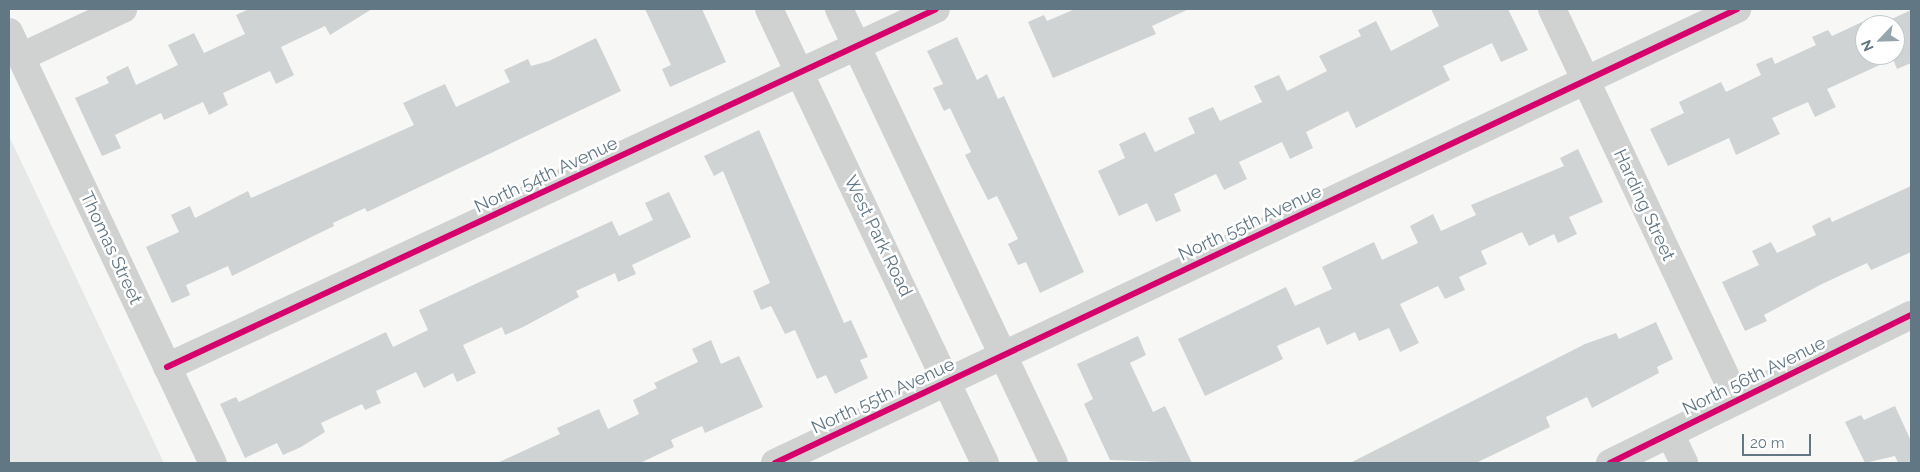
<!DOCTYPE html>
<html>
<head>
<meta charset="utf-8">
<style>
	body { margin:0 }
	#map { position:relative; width:1920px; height:472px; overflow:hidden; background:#f7f7f6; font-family:Raleway,sans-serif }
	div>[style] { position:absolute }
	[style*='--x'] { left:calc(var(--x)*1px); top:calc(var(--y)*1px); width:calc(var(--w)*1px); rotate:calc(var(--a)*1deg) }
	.built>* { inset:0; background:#e6e8e7 }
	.building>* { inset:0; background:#d0d3d3 }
	.minor>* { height:28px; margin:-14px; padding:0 14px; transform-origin:14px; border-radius:14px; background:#d0d1d1 }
	.cycleway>* { height:6px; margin:-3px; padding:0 3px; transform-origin:3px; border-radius:3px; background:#d6006c }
	span { translate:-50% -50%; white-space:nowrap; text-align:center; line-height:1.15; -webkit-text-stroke:5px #fff; paint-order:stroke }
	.street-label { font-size:18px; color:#617783 }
	.frame { position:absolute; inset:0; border:10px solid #617783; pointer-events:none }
	.north { position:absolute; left:1855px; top:15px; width:50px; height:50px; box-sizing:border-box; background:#fff; border:1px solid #c0c9cd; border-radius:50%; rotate:246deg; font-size:14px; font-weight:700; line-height:20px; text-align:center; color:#617783 }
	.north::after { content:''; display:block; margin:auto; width:18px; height:22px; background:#96a4ab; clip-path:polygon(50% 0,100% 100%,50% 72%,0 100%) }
	.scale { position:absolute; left:1742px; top:434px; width:69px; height:22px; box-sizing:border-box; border:2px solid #617783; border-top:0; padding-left:6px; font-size:15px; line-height:18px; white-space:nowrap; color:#617783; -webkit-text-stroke:4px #fff; paint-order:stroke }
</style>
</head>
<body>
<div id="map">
	<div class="built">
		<div style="clip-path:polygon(9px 136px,164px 463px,9px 463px)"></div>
	</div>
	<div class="building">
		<div style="clip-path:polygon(249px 9px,372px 9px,330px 35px,325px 26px,281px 47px,294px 75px,276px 84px,270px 71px,223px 93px,228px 105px,209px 115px,203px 102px,164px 120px,161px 113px,115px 135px,121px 148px,102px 156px,75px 98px,109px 83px,106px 77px,128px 66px,136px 85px,178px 65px,168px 45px,194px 33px,204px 53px,245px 34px,236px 15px)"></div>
		<div style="clip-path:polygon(645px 9px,702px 9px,726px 62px,670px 87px,662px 69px,671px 65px)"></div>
		<div style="clip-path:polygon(1075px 9px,1189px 9px,1152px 26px,1156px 34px,1053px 78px,1028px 22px,1044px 15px,1047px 21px)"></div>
		<div style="clip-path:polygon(1431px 9px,1508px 9px,1528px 50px,1501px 62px,1492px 43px,1443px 66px,1450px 80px,1356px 128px,1348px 111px,1306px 132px,1313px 148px,1290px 159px,1282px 142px,1239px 162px,1247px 179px,1224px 190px,1216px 174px,1174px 194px,1181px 211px,1156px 222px,1147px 203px,1119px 216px,1098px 171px,1125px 158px,1119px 144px,1145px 132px,1155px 152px,1195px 133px,1188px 118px,1213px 107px,1220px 121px,1262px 102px,1254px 86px,1279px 75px,1287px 91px,1327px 71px,1319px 56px,1361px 36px,1358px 30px,1376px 21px,1391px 51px,1439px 26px)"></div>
		<div style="clip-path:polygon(1911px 10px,1911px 63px,1897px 69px,1893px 59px,1827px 89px,1836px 107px,1815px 117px,1808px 102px,1772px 118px,1780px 134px,1736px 155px,1729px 138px,1668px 166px,1650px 129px,1684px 113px,1679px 102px,1721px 82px,1726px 92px,1761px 75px,1756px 64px,1772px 57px,1775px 64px,1816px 45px,1812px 37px,1828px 30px,1832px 36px,1862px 22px,1865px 55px,1895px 55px,1895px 25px,1879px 25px)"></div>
		<div style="clip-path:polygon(957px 37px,977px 80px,987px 74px,998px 99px,1004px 96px,1084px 272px,1040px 293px,1026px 262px,1018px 265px,1008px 244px,1018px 239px,997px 196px,988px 200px,965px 155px,971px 152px,950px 108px,944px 111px,933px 88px,943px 84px,927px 51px)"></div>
		<div style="clip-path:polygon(596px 38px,621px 91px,367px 212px,365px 208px,333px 223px,334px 226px,232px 276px,228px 266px,186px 285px,190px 295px,172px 303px,146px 247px,179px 232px,171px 215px,190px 206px,195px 218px,248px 191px,251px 198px,414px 125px,403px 103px,445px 84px,456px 107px,510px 82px,504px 70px,528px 59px,531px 66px,549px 61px)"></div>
		<div style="clip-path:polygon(759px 130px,844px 323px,851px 320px,868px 357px,860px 360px,868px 378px,835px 394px,826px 375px,817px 379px,795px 330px,785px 334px,771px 306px,761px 310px,753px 291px,770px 283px,723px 171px,714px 176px,704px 156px)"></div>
		<div style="clip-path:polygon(1578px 149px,1603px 202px,1569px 217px,1577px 234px,1558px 243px,1554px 234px,1529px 246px,1522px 232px,1481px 251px,1487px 264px,1459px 277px,1465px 290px,1445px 299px,1438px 286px,1400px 304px,1419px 343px,1400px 352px,1389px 328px,1359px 341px,1355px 332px,1327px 345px,1319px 327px,1277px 346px,1283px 359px,1205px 396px,1178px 339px,1286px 287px,1295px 306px,1332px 289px,1322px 267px,1374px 242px,1382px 260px,1418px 243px,1410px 226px,1433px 214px,1441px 231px,1476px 215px,1471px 205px,1564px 166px,1560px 158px)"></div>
		<div style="clip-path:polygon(1911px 186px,1911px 252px,1871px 270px,1867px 263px,1822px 284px,1764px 315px,1767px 321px,1745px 331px,1722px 282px,1759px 265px,1752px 251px,1771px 242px,1777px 253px,1816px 235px,1812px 226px,1830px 217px,1832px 222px)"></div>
		<div style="clip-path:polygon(669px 192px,691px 237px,632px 265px,636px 274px,618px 282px,615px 273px,576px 291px,579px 297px,523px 327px,505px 335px,502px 327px,463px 345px,476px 373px,457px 382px,453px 373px,424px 388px,416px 372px,376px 391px,381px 403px,365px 410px,362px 404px,321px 423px,325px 432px,301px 447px,283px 455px,277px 443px,245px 458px,220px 404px,236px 397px,239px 402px,386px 332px,393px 347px,428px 330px,419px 310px,612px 221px,619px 236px,653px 220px,645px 203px)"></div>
		<div style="clip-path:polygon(1656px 322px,1673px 359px,1657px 367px,1659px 373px,1592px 408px,1587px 397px,1546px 417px,1550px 427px,1476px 463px,1350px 463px,1585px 344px,1616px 333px,1619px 339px)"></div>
		<div style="clip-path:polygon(1138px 336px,1146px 355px,1130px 363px,1153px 412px,1165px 406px,1192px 463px,1110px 460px,1084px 404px,1093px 399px,1077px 364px)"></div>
		<div style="clip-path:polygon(711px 340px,721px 364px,739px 356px,763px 407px,705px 433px,702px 426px,671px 440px,674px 447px,640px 463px,497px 463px,560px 434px,557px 428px,599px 409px,608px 429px,639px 414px,633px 400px,657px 388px,654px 383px,698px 362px,692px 349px)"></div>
		<div style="clip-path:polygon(1895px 406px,1911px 441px,1911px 463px,1898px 463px,1895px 456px,1865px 463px,1845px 422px,1861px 415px,1864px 420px)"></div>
	</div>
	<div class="minor">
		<div style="--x:769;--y:9;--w:503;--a:64.56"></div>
		<div style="--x:839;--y:9;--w:502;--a:64.66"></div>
		<div style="--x:1552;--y:9;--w:433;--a:64.7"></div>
		<div style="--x:9;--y:32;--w:477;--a:64.7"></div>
		<div style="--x:21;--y:57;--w:113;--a:-25.2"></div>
		<div style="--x:167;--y:367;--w:848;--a:-24.96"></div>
		<div style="--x:1670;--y:434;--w:32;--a:64"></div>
		<div style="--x:775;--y:463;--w:1064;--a:-25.26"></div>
		<div style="--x:1610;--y:463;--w:335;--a:-26.2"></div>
	</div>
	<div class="cycleway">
		<div style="--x:167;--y:367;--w:848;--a:-24.96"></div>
		<div style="--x:775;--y:463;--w:1064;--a:-25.26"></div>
		<div style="--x:1610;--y:463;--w:335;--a:-26.2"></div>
	</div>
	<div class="street-label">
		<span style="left:546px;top:175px;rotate:-25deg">North 54th Avenue</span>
		<span style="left:1644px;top:205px;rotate:65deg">Harding Street</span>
		<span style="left:1250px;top:223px;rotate:-25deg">North 55th Avenue</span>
		<span style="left:878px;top:236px;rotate:64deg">West Park Road</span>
		<span style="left:111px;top:248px;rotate:65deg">Thomas Street</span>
		<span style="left:1754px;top:376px;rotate:-26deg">North 56th Avenue</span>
		<span style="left:883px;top:396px;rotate:-25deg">North 55th Avenue</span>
	</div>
	<div class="frame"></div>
	<div class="north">N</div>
	<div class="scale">20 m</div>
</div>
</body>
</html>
